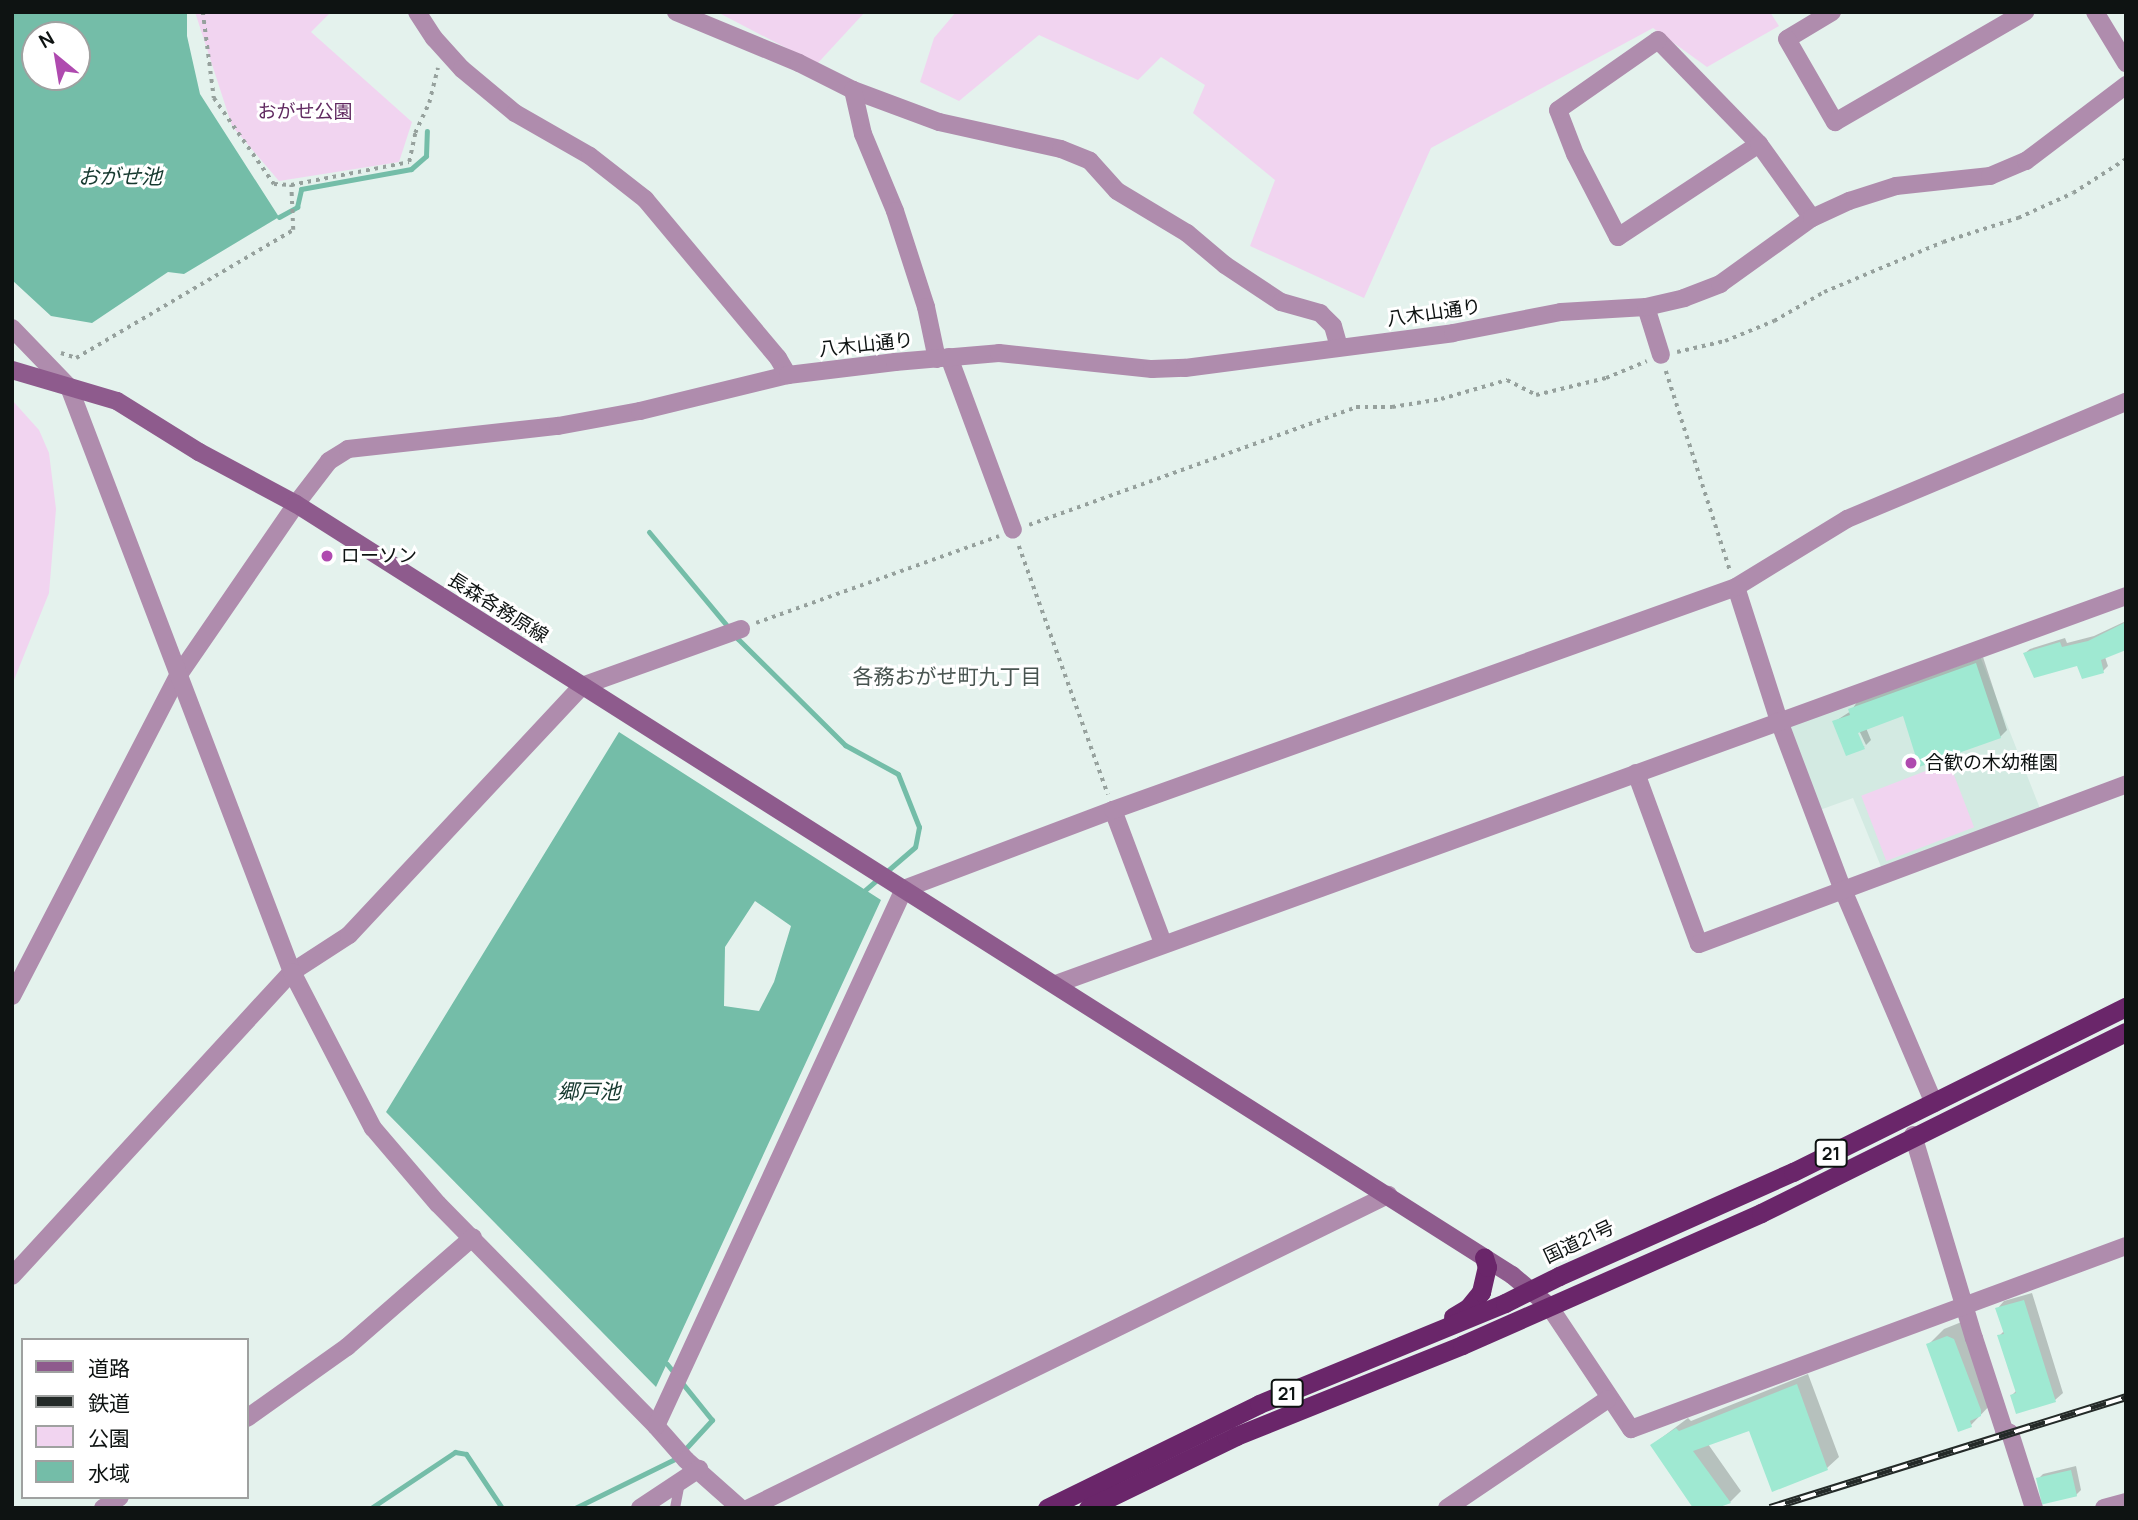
<!DOCTYPE html>
<html>
<head>
<meta charset="utf-8">
<style>
	body { margin:0 }
	#map { position:relative; width:2138px; height:1520px; overflow:hidden; background:#e4f2ed; font-family:Manrope,"Noto Sans JP",sans-serif }
	div>[style] { position:absolute }
	[style*='--x'] { left:calc(var(--x)*1px); top:calc(var(--y)*1px); width:calc(var(--w)*1px); rotate:calc(var(--a)*1deg) }
	.built>* { inset:0; background:#d3eae2 }
	.green>* { inset:0; background:#f1d4f0; transform-origin:0 0 }
	.water>* { inset:0; background:#74bda8 }
	.shadow>* { inset:0; background:#0003 }
	.stream>* { height:5px; margin:-2.5px; padding:0 2.5px; transform-origin:2.5px; border-radius:2.5px; background:#74bda8 }
	.building>* { inset:0; background:#9fe9d2; transform-origin:0 0 }
	.path>* { height:3.5px; margin-top:-1.75px; transform-origin:0; background:repeating-linear-gradient(90deg,#96a19d 0 3.5px,transparent 0 8.5px) }
	.service>* { height:10px; margin:-5px; padding:0 5px; transform-origin:5px; border-radius:5px; background:#af8cad }
	.minor>* { height:18px; margin:-9px; padding:0 9px; transform-origin:9px; border-radius:9px; background:#af8cad }
	.tertiary>* { height:18px; margin:-9px; padding:0 9px; transform-origin:9px; border-radius:9px; background:#af8cad }
	.secondary>* { height:18px; margin:-9px; padding:0 9px; transform-origin:9px; border-radius:9px; background:#8e5b8d }
	.trunk>* { height:19px; margin:-9.5px; padding:0 9.5px; transform-origin:9.5px; border-radius:9.5px; background:#6a266a }
	.rail>* { height:8px; margin-top:-4px; transform-origin:0; background:repeating-linear-gradient(90deg,#fff 0 16px,#242a28 0 32px); box-sizing:border-box; border-block:2px solid #242a28 }
	.dots>* { width:19px; height:19px; translate:-50% -50%; box-sizing:border-box; border:4px solid #fff; border-radius:50% }
	span { translate:-50% -50%; white-space:nowrap; text-align:center; line-height:1.15; -webkit-text-stroke:6px #fff; paint-order:stroke }
	.shield-label span { padding:2px 5px; background:#fff; border:2px solid; border-radius:5px; -webkit-text-stroke-width:0 }
	.shield-label { font-size:18px; color:#0e1312; font-weight:700 }
	.park-label { font-size:19px; color:#612a61 }
	.street-label { font-size:19px; color:#0e1312 }
	.poi-label { font-size:19px; color:#0e1312 }
	.left { translate:0 -50%; text-align:left }
	.water-label { font-size:21px; color:#16392f; font-style:italic }
	.neighbourhood-label { font-size:21px; color:#495551 }
	.frame { position:absolute; inset:0; border:14px solid #0e1312; pointer-events:none }
	.legend { position:absolute; left:21px; top:1338px; width:228px; height:161px; box-sizing:border-box; background:#fff; border:2px solid #9fa1a0; margin:0; padding:9px 12px; list-style:none; font-size:21px; color:#0e1312 }
	.legend li { display:flex; align-items:center; gap:14px; height:35px }
	.legend b { width:35px; border:2px solid #9fa1a0 }
	.north { position:absolute; left:21px; top:21px; width:70px; height:70px; box-sizing:border-box; background:#fff; border:2px solid #9fa1a0; border-radius:50%; rotate:330deg; font-size:19px; font-weight:700; line-height:28px; text-align:center; color:#0e1312 }
	.north::after { content:''; display:block; margin:auto; width:24px; height:32px; background:#af4aaf; clip-path:polygon(50% 0,100% 100%,50% 72%,0 100%) }
</style>
</head>
<body>
<div id="map">
	<div class="built">
		<div style="clip-path:polygon(1980px 656px,2041px 811px,1882px 869px,1853px 798px,1817px 811px,1786px 728px)"></div>
	</div>
	<div class="green">
		<div style="clip-path:polygon(195px 12px,331px 12px,311px 32px,412px 122px,399px 162px,279px 181px,232px 126px)"></div>
		<div style="clip-path:polygon(723px 12px,865px 12px,817px 64px,721px 14px)"></div>
		<div style="clip-path:polygon(956px 12px,1770px 12px,1779px 26px,1707px 67px,1653px 28px,1431px 148px,1364px 298px,1250px 246px,1275px 180px,1193px 113px,1205px 85px,1161px 57px,1138px 80px,1039px 35px,959px 101px,920px 82px,934px 38px)"></div>
		<div style="clip-path:polygon(12px 400px,39px 430px,49px 453px,56px 509px,49px 593px,12px 685px)"></div>
		<div style="left:1949px;top:762px;width:70px;height:94px;rotate:69deg"></div>
	</div>
	<div class="water">
		<div style="clip-path:polygon(evenodd,12px 12px,187px 12px,187px 36px,200px 94px,279px 217px,184px 274px,168px 272px,92px 323px,51px 316px,12px 280px,12px 12px,35px 35px,77px 35px,77px 77px,35px 77px,35px 35px)"></div>
		<div style="clip-path:polygon(evenodd,619px 732px,881px 900px,656px 1387px,386px 1112px,619px 732px,755px 901px,791px 926px,774px 982px,759px 1011px,724px 1006px,725px 947px,755px 901px)"></div>
	</div>
	<div class="shadow">
		<div style="clip-path:polygon(2126px 621px,2126px 648px,2105px 657px,2108px 666px,2103px 671px,2025px 653px,2030px 649px,2065px 638px,2067px 643px,2094px 636px)"></div>
		<div style="clip-path:polygon(1983px 657px,2007px 730px,2000px 737px,1904px 714px,1866px 728px,1871px 740px,1866px 745px,1856px 724px,1853px 726px,1862px 746px,1865px 746px,1847px 753px,1834px 722px,1851px 711px,1857px 702px)"></div>
		<div style="clip-path:polygon(2032px 1293px,2063px 1393px,2055px 1400px,2012px 1395px,2017px 1390px,1999px 1336px,2005px 1330px,1997px 1309px,2004px 1301px)"></div>
		<div style="clip-path:polygon(1964px 1321px,1996px 1399px,1971px 1425px,1928px 1345px,1944px 1329px)"></div>
		<div style="clip-path:polygon(1808px 1374px,1839px 1457px,1827px 1468px,1773px 1490px,1750px 1429px,1708px 1444px,1741px 1491px,1730px 1502px,1711px 1508px,1652px 1445px,1688px 1418px,1691px 1421px)"></div>
		<div style="clip-path:polygon(2076px 1466px,2081px 1490px,2076px 1495px,2038px 1479px,2043px 1474px)"></div>
	</div>
	<div class="stream">
		<div style="--x:279;--y:217;--w:21;--a:-29"></div>
		<div style="--x:297;--y:207;--w:18;--a:-77"></div>
		<div style="--x:301;--y:189;--w:112;--a:-10.3"></div>
		<div style="--x:411;--y:169;--w:20;--a:-41"></div>
		<div style="--x:426;--y:156;--w:25;--a:-88"></div>
		<div style="--x:649;--y:532;--w:139;--a:50.2"></div>
		<div style="--x:738;--y:639;--w:151;--a:44.7"></div>
		<div style="--x:845;--y:745;--w:60;--a:28.7"></div>
		<div style="--x:898;--y:774;--w:57;--a:68.4"></div>
		<div style="--x:919;--y:827;--w:20;--a:101"></div>
		<div style="--x:915;--y:847;--w:66;--a:139.3"></div>
		<div style="--x:667;--y:1364;--w:14;--a:51"></div>
		<div style="--x:371;--y:1508;--w:101;--a:-33.7"></div>
		<div style="--x:455;--y:1452;--w:11;--a:10"></div>
		<div style="--x:466;--y:1454;--w:65;--a:56.3"></div>
		<div style="--x:575;--y:1508;--w:114;--a:-26.1"></div>
		<div style="--x:677;--y:1458;--w:52;--a:-47.4"></div>
		<div style="--x:712;--y:1420;--w:48;--a:-129"></div>
	</div>
	<div class="building">
		<div style="clip-path:polygon(2126px 622px,2126px 650px,2101px 660px,2104px 673px,2082px 679px,2077px 666px,2034px 678px,2023px 653px,2060px 642px,2062px 647px,2088px 641px)"></div>
		<div style="clip-path:polygon(1976px 663px,2001px 738px,1919px 767px,1903px 716px,1858px 733px,1865px 749px,1846px 756px,1832px 721px,1850px 715px,1848px 709px)"></div>
		<div style="clip-path:polygon(2024px 1300px,2056px 1402px,2016px 1414px,2010px 1395px,2016px 1393px,1997px 1335px,2004px 1334px,1995px 1308px)"></div>
		<div style="clip-path:polygon(1947px 1336px,1954px 1339px,1981px 1410px,1981px 1416px,1970px 1421px,1972px 1427px,1958px 1432px,1926px 1344px)"></div>
		<div style="clip-path:polygon(1797px 1384px,1828px 1470px,1772px 1492px,1749px 1431px,1693px 1451px,1731px 1503px,1717px 1508px,1693px 1508px,1650px 1445px,1676px 1428px,1679px 1431px)"></div>
		<div style="left:2071px;top:1470px;width:27px;height:36px;rotate:77deg"></div>
	</div>
	<div class="path">
		<div style="--x:203;--y:12;--w:87;--a:82.7"></div>
		<div style="--x:214;--y:98;--w:105;--a:55.1"></div>
		<div style="--x:274;--y:184;--w:17;--a:3"></div>
		<div style="--x:1677;--y:352;--w:49;--a:-12.9"></div>
		<div style="--x:1725;--y:341;--w:53;--a:-22.2"></div>
		<div style="--x:1774;--y:321;--w:58;--a:-30.1"></div>
		<div style="--x:1824;--y:292;--w:129;--a:-22.8"></div>
		<div style="--x:1943;--y:242;--w:79;--a:-17.7"></div>
		<div style="--x:2018;--y:218;--w:60;--a:-24.4"></div>
		<div style="--x:2073;--y:193;--w:63;--a:-32.7"></div>
		<div style="--x:61;--y:353;--w:16;--a:18"></div>
		<div style="--x:76;--y:358;--w:252;--a:-30.5"></div>
		<div style="--x:293;--y:230;--w:45;--a:-92.5"></div>
		<div style="--x:291;--y:185;--w:120;--a:-11"></div>
		<div style="--x:409;--y:162;--w:30;--a:-78"></div>
		<div style="--x:415;--y:133;--w:33;--a:-65"></div>
		<div style="--x:429;--y:103;--w:36;--a:-76"></div>
		<div style="--x:1666;--y:371;--w:209;--a:72.2"></div>
		<div style="--x:1029;--y:525;--w:348;--a:-19.8"></div>
		<div style="--x:1356;--y:407;--w:36;--a:0"></div>
		<div style="--x:1392;--y:407;--w:50;--a:-9.3"></div>
		<div style="--x:1441;--y:399;--w:69;--a:-16.1"></div>
		<div style="--x:1507;--y:380;--w:33;--a:27"></div>
		<div style="--x:1536;--y:395;--w:72;--a:-13.7"></div>
		<div style="--x:1606;--y:378;--w:44;--a:-22.5"></div>
		<div style="--x:1019;--y:546;--w:264;--a:70.3"></div>
		<div style="--x:756;--y:623;--w:258;--a:-19.7"></div>
	</div>
	<div class="service">
		<div style="--x:675;--y:1508;--w:25;--a:-79"></div>
	</div>
	<div class="minor">
		<div style="--x:417;--y:12;--w:31;--a:57"></div>
		<div style="--x:434;--y:38;--w:42;--a:47.9"></div>
		<div style="--x:462;--y:69;--w:69;--a:39.7"></div>
		<div style="--x:515;--y:113;--w:86;--a:29.8"></div>
		<div style="--x:590;--y:156;--w:70;--a:38"></div>
		<div style="--x:645;--y:199;--w:207;--a:50.1"></div>
		<div style="--x:778;--y:358;--w:20;--a:60"></div>
		<div style="--x:676;--y:12;--w:133;--a:22.5"></div>
		<div style="--x:799;--y:63;--w:60;--a:26.6"></div>
		<div style="--x:853;--y:90;--w:92;--a:20.4"></div>
		<div style="--x:939;--y:122;--w:125;--a:12.5"></div>
		<div style="--x:1061;--y:149;--w:31;--a:22"></div>
		<div style="--x:1090;--y:161;--w:40;--a:48"></div>
		<div style="--x:1117;--y:191;--w:82;--a:31"></div>
		<div style="--x:1187;--y:233;--w:50;--a:40.1"></div>
		<div style="--x:1225;--y:265;--w:67;--a:33.5"></div>
		<div style="--x:1281;--y:302;--w:41;--a:15.8"></div>
		<div style="--x:1320;--y:313;--w:18;--a:45"></div>
		<div style="--x:1333;--y:326;--w:22;--a:74"></div>
		<div style="--x:1832;--y:12;--w:52;--a:149"></div>
		<div style="--x:1787;--y:39;--w:96;--a:60"></div>
		<div style="--x:1835;--y:122;--w:220;--a:-30.1"></div>
		<div style="--x:2095;--y:12;--w:60;--a:58.7"></div>
		<div style="--x:1658;--y:40;--w:145;--a:45.8"></div>
		<div style="--x:1759;--y:144;--w:169;--a:146.6"></div>
		<div style="--x:1618;--y:237;--w:93;--a:-117.4"></div>
		<div style="--x:1575;--y:154;--w:47;--a:-111.1"></div>
		<div style="--x:1558;--y:110;--w:122;--a:-35"></div>
		<div style="--x:853;--y:90;--w:45;--a:77.2"></div>
		<div style="--x:863;--y:134;--w:83;--a:67.4"></div>
		<div style="--x:895;--y:211;--w:101;--a:72.1"></div>
		<div style="--x:926;--y:307;--w:53;--a:78.1"></div>
		<div style="--x:1759;--y:144;--w:91;--a:54.4"></div>
		<div style="--x:1646;--y:307;--w:50;--a:72.6"></div>
		<div style="--x:12;--y:328;--w:82;--a:46"></div>
		<div style="--x:949;--y:357;--w:184;--a:69.7"></div>
		<div style="--x:1736;--y:587;--w:141;--a:72.2"></div>
		<div style="--x:1779;--y:721;--w:181;--a:69.3"></div>
		<div style="--x:1843;--y:890;--w:232;--a:66.9"></div>
		<div style="--x:1636;--y:773;--w:182;--a:69.8"></div>
		<div style="--x:1699;--y:944;--w:456;--a:-20.5"></div>
		<div style="--x:1113;--y:810;--w:142;--a:69.4"></div>
		<div style="--x:904;--y:889;--w:223;--a:-20.7"></div>
		<div style="--x:1113;--y:810;--w:662;--a:-19.69"></div>
		<div style="--x:1736;--y:587;--w:130;--a:-31.5"></div>
		<div style="--x:1847;--y:519;--w:303;--a:-22.8"></div>
		<div style="--x:1056;--y:984;--w:1138;--a:-19.93"></div>
		<div style="--x:12;--y:996;--w:360;--a:-62.6"></div>
		<div style="--x:178;--y:676;--w:209;--a:-55.5"></div>
		<div style="--x:296;--y:504;--w:54;--a:-52.5"></div>
		<div style="--x:329;--y:461;--w:22;--a:-32"></div>
		<div style="--x:348;--y:449;--w:211;--a:-6.3"></div>
		<div style="--x:558;--y:426;--w:83;--a:-10.4"></div>
		<div style="--x:640;--y:411;--w:152;--a:-13.7"></div>
		<div style="--x:788;--y:375;--w:108;--a:-6.9"></div>
		<div style="--x:895;--y:362;--w:104;--a:-4.9"></div>
		<div style="--x:999;--y:353;--w:154;--a:6"></div>
		<div style="--x:1152;--y:369;--w:33;--a:-2"></div>
		<div style="--x:1185;--y:368;--w:270;--a:-7.4"></div>
		<div style="--x:1453;--y:333;--w:110;--a:-11"></div>
		<div style="--x:1561;--y:312;--w:85;--a:-3.4"></div>
		<div style="--x:1646;--y:307;--w:39;--a:-13"></div>
		<div style="--x:1684;--y:298;--w:39;--a:-21"></div>
		<div style="--x:1720;--y:284;--w:113;--a:-35.7"></div>
		<div style="--x:1812;--y:218;--w:41;--a:-24.7"></div>
		<div style="--x:1849;--y:201;--w:49;--a:-17.7"></div>
		<div style="--x:1896;--y:186;--w:95;--a:-6.1"></div>
		<div style="--x:1913;--y:1135;--w:212;--a:73.3"></div>
		<div style="--x:1974;--y:1338;--w:97;--a:71.9"></div>
		<div style="--x:2004;--y:1430;--w:7;--a:27"></div>
		<div style="--x:2010;--y:1433;--w:79;--a:72.3"></div>
		<div style="--x:12;--y:1276;--w:413;--a:-47.4"></div>
		<div style="--x:292;--y:972;--w:68;--a:-33"></div>
		<div style="--x:349;--y:935;--w:341;--a:-46.9"></div>
		<div style="--x:582;--y:686;--w:169;--a:-19.7"></div>
		<div style="--x:1549;--y:1306;--w:148;--a:56.3"></div>
		<div style="--x:1631;--y:1429;--w:528;--a:-20.29"></div>
		<div style="--x:656;--y:1426;--w:45;--a:48.6"></div>
		<div style="--x:686;--y:1460;--w:72;--a:41.6"></div>
		<div style="--x:640;--y:1508;--w:71;--a:-33.5"></div>
		<div style="--x:749;--y:1508;--w:712;--a:-26.1"></div>
		<div style="--x:1447;--y:1508;--w:194;--a:-34.1"></div>
		<div style="--x:2104;--y:1508;--w:23;--a:-15"></div>
	</div>
	<div class="tertiary">
		<div style="--x:1990;--y:176;--w:39;--a:-23"></div>
		<div style="--x:2026;--y:161;--w:126;--a:-37.2"></div>
		<div style="--x:69;--y:387;--w:626;--a:69.13"></div>
		<div style="--x:292;--y:972;--w:176;--a:62.6"></div>
		<div style="--x:373;--y:1128;--w:100;--a:49.5"></div>
		<div style="--x:438;--y:1204;--w:311;--a:45.5"></div>
		<div style="--x:656;--y:1426;--w:592;--a:-65.21"></div>
		<div style="--x:247;--y:1418;--w:123;--a:-35.4"></div>
		<div style="--x:347;--y:1347;--w:167;--a:-41.1"></div>
		<div style="--x:103;--y:1508;--w:20;--a:-33"></div>
	</div>
	<div class="secondary">
		<div style="--x:12;--y:370;--w:109;--a:16.4"></div>
		<div style="--x:117;--y:401;--w:97;--a:31.9"></div>
		<div style="--x:199;--y:452;--w:110;--a:28.2"></div>
		<div style="--x:296;--y:504;--w:1440;--a:32.38"></div>
		<div style="--x:1512;--y:1275;--w:48;--a:40"></div>
	</div>
	<div class="trunk">
		<div style="--x:1453;--y:1317;--w:17;--a:-31"></div>
		<div style="--x:1468;--y:1308;--w:21;--a:-51"></div>
		<div style="--x:1481;--y:1292;--w:26;--a:-77"></div>
		<div style="--x:1487;--y:1267;--w:10;--a:-107"></div>
		<div style="--x:1047;--y:1508;--w:236;--a:-26.1"></div>
		<div style="--x:1259;--y:1404;--w:266;--a:-22.3"></div>
		<div style="--x:1505;--y:1303;--w:60;--a:-26.6"></div>
		<div style="--x:1559;--y:1276;--w:256;--a:-24"></div>
		<div style="--x:1793;--y:1172;--w:372;--a:-26.4"></div>
		<div style="--x:1088;--y:1508;--w:165;--a:-25.9"></div>
		<div style="--x:1236;--y:1436;--w:244;--a:-21.9"></div>
		<div style="--x:1462;--y:1345;--w:327;--a:-23.8"></div>
		<div style="--x:1761;--y:1213;--w:407;--a:-26.4"></div>
	</div>
	<div class="rail">
		<div style="--x:1770;--y:1508;--w:373;--a:-17.3"></div>
	</div>
	<div class="dots">
		<div style="left:327px;top:556px;background:#af4aaf"></div>
		<div style="left:1911px;top:763px;background:#af4aaf"></div>
	</div>
	<div class="shield-label">
		<span style="left:1831px;top:1153px">21</span>
		<span style="left:1287px;top:1393px">21</span>
	</div>
	<div class="park-label">
		<span style="left:305px;top:112px">おがせ公園</span>
	</div>
	<div class="street-label">
		<span style="left:1434px;top:313px;rotate:-8deg">八木山通り</span>
		<span style="left:866px;top:345px;rotate:-6deg">八木山通り</span>
		<span style="left:498px;top:608px;rotate:32deg">長森各務原線</span>
		<span style="left:1579px;top:1242px;rotate:-25deg">国道21号</span>
	</div>
	<div class="poi-label">
		<span class="left" style="left:341px;top:556px">ローソン</span>
		<span class="left" style="left:1925px;top:763px">合歓の木幼稚園</span>
	</div>
	<div class="water-label">
		<span style="left:120px;top:176px">おがせ池</span>
		<span style="left:589px;top:1091px">郷戸池</span>
	</div>
	<div class="neighbourhood-label">
		<span style="left:947px;top:676px">各務おがせ町九丁目</span>
	</div>
	<div class="frame"></div>
	<ul class="legend">
	<li><b style="height:9px;background:#8e5b8d"></b>道路</li>
	<li><b style="height:9px;background:#242a28"></b>鉄道</li>
	<li><b style="height:19px;background:#f1d4f0"></b>公園</li>
	<li><b style="height:19px;background:#74bda8"></b>水域</li>
	</ul>
	<div class="north">N</div>
</div>
</body>
</html>
